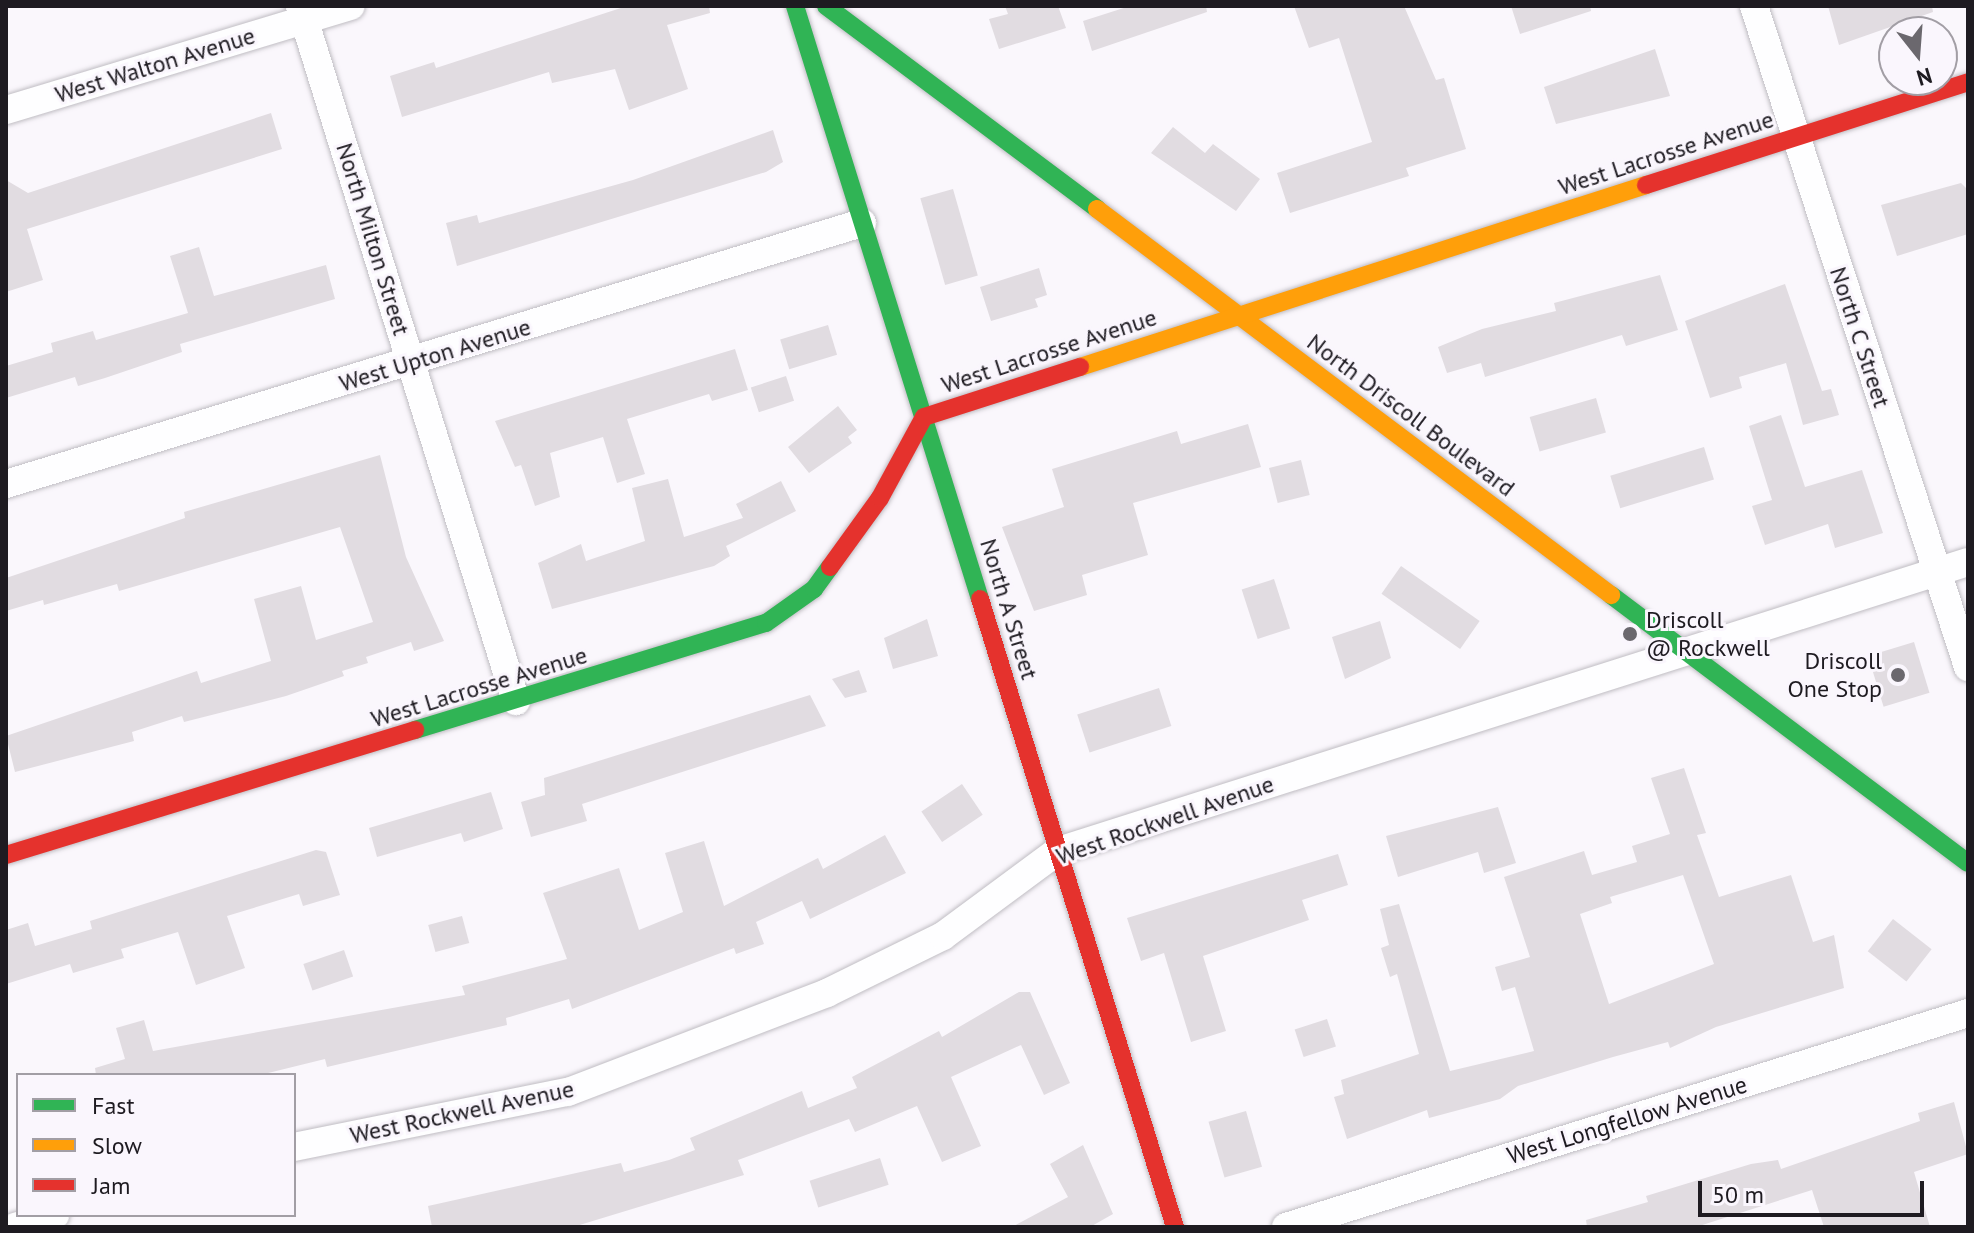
<!DOCTYPE html>
<html>
<head>
<meta charset="utf-8">
<style>
	body { margin:0 }
	#map { position:relative; width:1974px; height:1233px; overflow:hidden; background:#faf7fc; font-family:"PT Sans",sans-serif }
	div>[style] { position:absolute }
	[style*='--x'] { left:calc(var(--x)*1px); top:calc(var(--y)*1px); width:calc(var(--w)*1px); rotate:calc(var(--a)*1deg) }
	.building>* { inset:0; background:#e1dce1; transform-origin:0 0 }
	.roads { filter:drop-shadow(0 0 2px #c0bdc3) drop-shadow(0 0 2px #c0bdc3) }
	.street>* { height:28px; margin:-14px; padding:0 14px; transform-origin:14px; border-radius:14px; background:#fefeff }
	.fast>* { height:18px; margin:-9px; padding:0 9px; transform-origin:9px; border-radius:9px; background:#30b455 }
	.slow>* { height:18px; margin:-9px; padding:0 9px; transform-origin:9px; border-radius:9px; background:#ff9f0a }
	.jam>* { height:18px; margin:-9px; padding:0 9px; transform-origin:9px; border-radius:9px; background:#e5322d }
	.dots>* { width:22px; height:22px; translate:-50% -50%; box-sizing:border-box; border:4px solid #faf6fd; border-radius:50% }
	span { translate:-50% -50%; white-space:nowrap; text-align:center; line-height:1.15; -webkit-text-stroke:6px #faf6fd; paint-order:stroke }
	.street-label { font-size:24px; color:#1e1b21 }
	.poi-label { font-size:24px; color:#1e1b21 }
	.left { translate:0 -50%; text-align:left }
	.right { translate:-100% -50%; text-align:right }
	.frame { position:absolute; inset:0; border:8px solid #1e1b21; pointer-events:none }
	.legend { position:absolute; left:16px; top:1073px; width:280px; height:144px; box-sizing:border-box; background:#faf6fd; border:2px solid #a29ea5; margin:0; padding:10px 14px; list-style:none; font-size:24px; color:#1e1b21 }
	.legend li { display:flex; align-items:center; gap:16px; height:40px }
	.legend b { width:40px; border:2px solid #a29ea5 }
	.north { position:absolute; left:1878px; top:16px; width:80px; height:80px; box-sizing:border-box; background:#faf6fd; border:2px solid #a29ea5; border-radius:50%; rotate:163deg; font-size:22px; font-weight:700; line-height:32px; text-align:center; color:#1e1b21 }
	.north::after { content:''; display:block; margin:auto; width:28px; height:36px; background:#6b686e; clip-path:polygon(50% 0,100% 100%,50% 72%,0 100%) }
	.scale { position:absolute; left:1698px; top:1181px; width:226px; height:36px; box-sizing:border-box; border:4px solid #1e1b21; border-top:0; padding-left:10px; font-size:24px; line-height:28px; white-space:nowrap; color:#1e1b21; -webkit-text-stroke:6px #faf6fd; paint-order:stroke }
</style>
</head>
<body>
<div id="map">
	<div class="building">
		<div style="clip-path:polygon(627px 6px,709px 6px,710px 13px,667px 25px,688px 89px,629px 110px,615px 69px,552px 83px,549px 72px,402px 117px,390px 76px,434px 62px,436px 68px)"></div>
		<div style="clip-path:polygon(1005px 6px,1058px 6px,1066px 28px,999px 49px,989px 19px,1008px 14px)"></div>
		<div style="clip-path:polygon(1130px 6px,1206px 6px,1207px 12px,1092px 51px,1083px 21px)"></div>
		<div style="clip-path:polygon(1294px 6px,1404px 6px,1436px 80px,1444px 78px,1466px 149px,1406px 168px,1409px 176px,1290px 213px,1277px 173px,1372px 142px,1339px 38px,1309px 48px)"></div>
		<div style="clip-path:polygon(1511px 6px,1590px 6px,1591px 11px,1520px 34px)"></div>
		<div style="clip-path:polygon(1828px 6px,1932px 6px,1933px 12px,1839px 45px)"></div>
		<div style="clip-path:polygon(1655px 49px,1670px 96px,1556px 124px,1544px 87px)"></div>
		<div style="clip-path:polygon(271px 113px,282px 149px,27px 229px,43px 280px,6px 292px,6px 180px,28px 193px)"></div>
		<div style="clip-path:polygon(1173px 127px,1205px 153px,1213px 144px,1260px 179px,1236px 211px,1151px 153px)"></div>
		<div style="clip-path:polygon(773px 130px,783px 162px,766px 172px,457px 266px,446px 223px,477px 215px,479px 223px,633px 180px)"></div>
		<div style="clip-path:polygon(1961px 183px,1968px 190px,1968px 234px,1897px 256px,1881px 205px)"></div>
		<div style="left:953px;top:189px;width:90px;height:34px;rotate:74deg"></div>
		<div style="clip-path:polygon(199px 247px,214px 296px,326px 265px,335px 299px,180px 344px,182px 352px,105px 378px,78px 386px,75px 377px,6px 398px,6px 366px,53px 352px,51px 343px,93px 331px,96px 340px,188px 313px,170px 256px)"></div>
		<div style="clip-path:polygon(1039px 268px,1047px 295px,1035px 299px,1038px 307px,991px 321px,980px 287px)"></div>
		<div style="clip-path:polygon(1660px 275px,1678px 330px,1626px 346px,1622px 335px,1485px 377px,1481px 363px,1447px 373px,1438px 347px,1482px 329px,1556px 311px,1554px 303px)"></div>
		<div style="clip-path:polygon(1785px 284px,1822px 391px,1831px 389px,1839px 415px,1803px 425px,1786px 363px,1739px 377px,1742px 388px,1710px 398px,1685px 321px)"></div>
		<div style="left:828px;top:325px;width:31px;height:50px;rotate:73deg"></div>
		<div style="clip-path:polygon(735px 349px,748px 390px,712px 401px,709px 394px,627px 419px,645px 474px,617px 483px,603px 437px,550px 453px,560px 497px,535px 506px,521px 465px,515px 467px,495px 421px)"></div>
		<div style="left:786px;top:376px;width:26px;height:37px;rotate:72deg"></div>
		<div style="left:1596px;top:398px;width:36px;height:69px;rotate:74deg"></div>
		<div style="clip-path:polygon(838px 406px,857px 430px,848px 437px,852px 443px,809px 473px,788px 447px)"></div>
		<div style="clip-path:polygon(1781px 415px,1805px 487px,1862px 470px,1883px 533px,1835px 548px,1828px 524px,1765px 545px,1752px 506px,1772px 500px,1749px 426px)"></div>
		<div style="clip-path:polygon(1248px 424px,1261px 467px,1133px 503px,1148px 555px,1082px 575px,1087px 595px,1034px 611px,1002px 527px,1064px 507px,1052px 469px,1177px 431px,1181px 444px)"></div>
		<div style="left:1704px;top:447px;width:34px;height:98px;rotate:73deg"></div>
		<div style="clip-path:polygon(380px 455px,406px 557px,444px 641px,414px 651px,411px 642px,366px 657px,368px 663px,342px 671px,344px 676px,286px 696px,184px 722px,182px 716px,132px 732px,134px 741px,15px 772px,6px 736px,197px 671px,201px 683px,271px 661px,254px 599px,301px 586px,316px 640px,373px 622px,340px 527px,119px 591px,117px 584px,44px 605px,43px 600px,6px 611px,6px 578px,185px 518px,184px 512px)"></div>
		<div style="left:1301px;top:460px;width:36px;height:33px;rotate:76deg"></div>
		<div style="clip-path:polygon(668px 479px,684px 537px,743px 518px,736px 504px,781px 481px,796px 511px,726px 546px,730px 556px,714px 566px,552px 609px,538px 563px,581px 544px,586px 561px,645px 541px,632px 488px)"></div>
		<div style="left:1401px;top:566px;width:96px;height:34px;rotate:35deg"></div>
		<div style="left:1274px;top:579px;width:52px;height:34px;rotate:72deg"></div>
		<div style="clip-path:polygon(927px 619px,938px 656px,893px 669px,884px 638px)"></div>
		<div style="clip-path:polygon(1380px 621px,1391px 658px,1345px 679px,1332px 637px)"></div>
		<div style="left:1914px;top:642px;width:53px;height:48px;rotate:73deg"></div>
		<div style="clip-path:polygon(859px 670px,867px 692px,845px 698px,832px 679px)"></div>
		<div style="left:1159px;top:688px;width:40px;height:86px;rotate:72deg"></div>
		<div style="clip-path:polygon(810px 695px,826px 726px,582px 804px,587px 821px,531px 837px,521px 802px,545px 795px,544px 778px)"></div>
		<div style="clip-path:polygon(evenodd,1684px 768px,1706px 833px,1697px 835px,1719px 897px,1791px 875px,1813px 942px,1834px 935px,1844px 988px,1716px 1027px,1670px 1048px,1668px 1042px,1613px 1057px,1518px 1086px,1500px 1099px,1429px 1118px,1427px 1110px,1347px 1139px,1334px 1097px,1344px 1094px,1341px 1080px,1419px 1054px,1397px 974px,1390px 977px,1381px 948px,1389px 945px,1380px 909px,1399px 904px,1450px 1071px,1534px 1051px,1515px 987px,1502px 991px,1495px 967px,1530px 957px,1504px 877px,1584px 851px,1592px 875px,1637px 862px,1632px 846px,1670px 834px,1651px 778px,1684px 768px,1683px 875px,1714px 964px,1609px 1004px,1580px 914px,1612px 903px,1610px 897px,1683px 875px)"></div>
		<div style="left:962px;top:784px;width:37px;height:49px;rotate:56deg"></div>
		<div style="clip-path:polygon(491px 792px,503px 829px,464px 842px,461px 833px,377px 857px,369px 828px)"></div>
		<div style="clip-path:polygon(1498px 807px,1516px 863px,1484px 873px,1478px 852px,1398px 877px,1386px 836px)"></div>
		<div style="clip-path:polygon(885px 835px,906px 873px,810px 919px,802px 901px,756px 922px,764px 944px,736px 954px,734px 948px,572px 1009px,569px 999px,506px 1018px,507px 1025px,327px 1067px,325px 1059px,260px 1075px,96px 1075px,95px 1068px,125px 1059px,116px 1028px,144px 1020px,153px 1051px,465px 995px,462px 986px,567px 959px,543px 893px,619px 868px,639px 930px,683px 912px,665px 853px,704px 841px,724px 906px,818px 858px,823px 869px)"></div>
		<div style="clip-path:polygon(316px 850px,326px 852px,340px 895px,303px 906px,299px 894px,227px 916px,245px 968px,196px 985px,178px 932px,121px 949px,124px 958px,73px 973px,70px 964px,6px 984px,6px 930px,28px 923px,35px 946px,92px 929px,90px 921px)"></div>
		<div style="clip-path:polygon(1338px 854px,1348px 885px,1302px 900px,1309px 920px,1203px 956px,1226px 1031px,1191px 1042px,1164px 953px,1141px 961px,1127px 918px)"></div>
		<div style="left:462px;top:916px;width:28px;height:35px;rotate:75deg"></div>
		<div style="left:1893px;top:919px;width:49px;height:41px;rotate:38deg"></div>
		<div style="left:344px;top:950px;width:28px;height:43px;rotate:71deg"></div>
		<div style="clip-path:polygon(1019px 992px,1030px 992px,1070px 1083px,1044px 1095px,1021px 1045px,951px 1077px,981px 1146px,942px 1162px,917px 1106px,855px 1132px,849px 1119px,738px 1160px,744px 1175px,573px 1227px,432px 1227px,428px 1206px,621px 1163px,624px 1172px,669px 1160px,695px 1150px,690px 1138px,802px 1091px,808px 1108px,857px 1088px,852px 1077px,939px 1031px,942px 1037px)"></div>
		<div style="left:1327px;top:1019px;width:29px;height:34px;rotate:72deg"></div>
		<div style="clip-path:polygon(1954px 1102px,1968px 1154px,1914px 1172px,1930px 1227px,1824px 1227px,1812px 1190px,1696px 1227px,1587px 1227px,1586px 1220px,1648px 1202px,1646px 1196px,1751px 1164px,1778px 1160px,1781px 1169px,1920px 1121px,1918px 1113px)"></div>
		<div style="left:1246px;top:1111px;width:58px;height:39px;rotate:74deg"></div>
		<div style="clip-path:polygon(1083px 1145px,1113px 1214px,1090px 1227px,1012px 1227px,1068px 1197px,1050px 1164px)"></div>
		<div style="left:880px;top:1158px;width:28px;height:74px;rotate:72deg"></div>
	</div>
	<div class="roads">
		<div class="street">
			<div style="--x:300;--y:6;--w:728;--a:72.74"></div>
			<div style="--x:1754;--y:6;--w:695;--a:72.06"></div>
			<div style="--x:6;--y:110;--w:360;--a:-16.8"></div>
			<div style="--x:6;--y:484;--w:895;--a:-16.96"></div>
			<div style="--x:294;--y:1147;--w:279;--a:-11.4"></div>
			<div style="--x:568;--y:1092;--w:277;--a:-20.9"></div>
			<div style="--x:827;--y:993;--w:129;--a:-26.2"></div>
			<div style="--x:943;--y:936;--w:143;--a:-36.5"></div>
			<div style="--x:1058;--y:851;--w:955;--a:-17.62"></div>
			<div style="--x:15;--y:1227;--w:42;--a:-16.7"></div>
			<div style="--x:1286;--y:1227;--w:715;--a:-17.42"></div>
		</div>
		<div class="fast">
			<div style="--x:795;--y:6;--w:621;--a:72.67"></div>
			<div style="--x:826;--y:6;--w:339;--a:36.8"></div>
			<div style="--x:1611;--y:595;--w:446;--a:36.9"></div>
			<div style="--x:415;--y:730;--w:367;--a:-17"></div>
			<div style="--x:766;--y:623;--w:59;--a:-35.3"></div>
			<div style="--x:814;--y:589;--w:27;--a:-54"></div>
		</div>
		<div class="slow">
			<div style="--x:1097;--y:209;--w:643;--a:36.91"></div>
			<div style="--x:1080;--y:367;--w:595;--a:-17.83"></div>
		</div>
		<div class="jam">
			<div style="--x:1646;--y:185;--w:338;--a:-17.7"></div>
			<div style="--x:830;--y:567;--w:85;--a:-54.1"></div>
			<div style="--x:880;--y:498;--w:92;--a:-61.5"></div>
			<div style="--x:924;--y:417;--w:164;--a:-17.8"></div>
			<div style="--x:980;--y:599;--w:658;--a:72.75"></div>
			<div style="--x:6;--y:855;--w:428;--a:-17"></div>
		</div>
	</div>
	<div class="dots">
		<div style="left:1630px;top:634px;background:#6b686e"></div>
		<div style="left:1898px;top:675px;background:#6b686e"></div>
	</div>
	<div class="street-label">
		<span style="left:155px;top:65px;rotate:-17deg">West Walton Avenue</span>
		<span style="left:1666px;top:153px;rotate:-18deg">West Lacrosse Avenue</span>
		<span style="left:373px;top:239px;rotate:73deg">North Milton Street</span>
		<span style="left:1860px;top:337px;rotate:72deg">North C Street</span>
		<span style="left:1049px;top:351px;rotate:-18deg">West Lacrosse Avenue</span>
		<span style="left:435px;top:355px;rotate:-17deg">West Upton Avenue</span>
		<span style="left:1411px;top:415px;rotate:37deg">North Driscoll Boulevard</span>
		<span style="left:1009px;top:609px;rotate:73deg">North A Street</span>
		<span style="left:479px;top:687px;rotate:-17deg">West Lacrosse Avenue</span>
		<span style="left:1165px;top:820px;rotate:-19deg">West Rockwell Avenue</span>
		<span style="left:462px;top:1112px;rotate:-12deg">West Rockwell Avenue</span>
		<span style="left:1627px;top:1120px;rotate:-17deg">West Longfellow Avenue</span>
	</div>
	<div class="poi-label">
		<span class="left" style="left:1646px;top:634px">Driscoll<br>@ Rockwell</span>
		<span class="right" style="left:1882px;top:675px">Driscoll<br>One Stop</span>
	</div>
	<div class="frame"></div>
	<ul class="legend">
	<li><b style="height:10px;background:#30b455"></b>Fast</li>
	<li><b style="height:10px;background:#ff9f0a"></b>Slow</li>
	<li><b style="height:10px;background:#e5322d"></b>Jam</li>
	</ul>
	<div class="north">N</div>
	<div class="scale">50 m</div>
</div>
</body>
</html>
